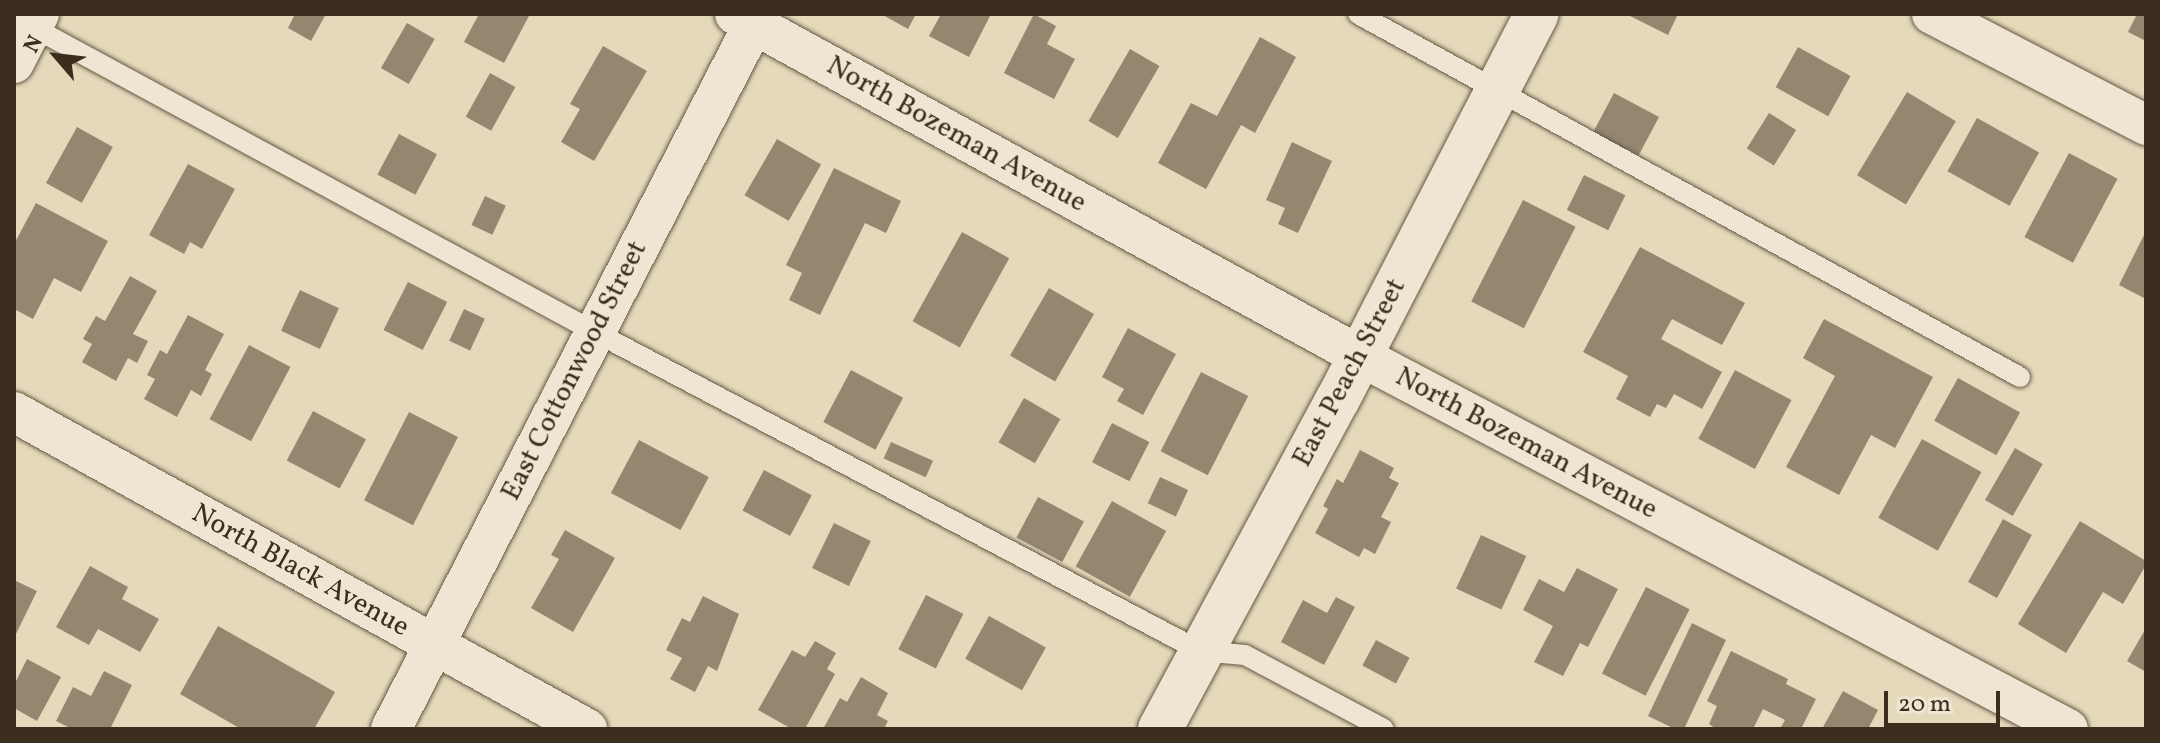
<!DOCTYPE html>
<html>
<head>
<meta charset="utf-8">
<style>
	body { margin:0 }
	#map { position:relative; width:2160px; height:743px; overflow:hidden; background:#e5d9bb; font-family:Vollkorn,serif }
	div>[style] { position:absolute }
	[style*='--x'] { left:calc(var(--x)*1px); top:calc(var(--y)*1px); width:calc(var(--w)*1px); rotate:calc(var(--a)*1deg) }
	.building>* { inset:0; background:#948770; transform-origin:0 0 }
	.roads { filter:drop-shadow(0 0 2px #665945) drop-shadow(0 0 2px #665945) }
	.lane>* { height:20px; margin:-10px; padding:0 10px; transform-origin:10px; border-radius:10px; background:#eee6d3 }
	.street>* { height:40px; margin:-20px; padding:0 20px; transform-origin:20px; border-radius:20px; background:#eee6d3 }
	.secondary>* { height:44px; margin:-22px; padding:0 22px; transform-origin:22px; border-radius:22px; background:#eee6d3 }
	span { translate:-50% -50%; white-space:nowrap; text-align:center; line-height:1.15; -webkit-text-stroke:7px #eee6d3; paint-order:stroke }
	.street-label { font-size:28px; color:#3c2e1e }
	.frame { position:absolute; inset:0; border:16px solid #3c2e1e; pointer-events:none }
	.north { position:absolute; left:16px; top:16px; width:80px; height:80px; -webkit-text-stroke:6px #eee6d3; paint-order:stroke; rotate:298deg; font-size:22px; font-weight:700; line-height:32px; text-align:center; color:#3c2e1e }
	.north::after { content:''; display:block; margin:auto; width:28px; height:36px; background:#3c2e1e; clip-path:polygon(50% 0,100% 100%,50% 72%,0 100%) }
	.scale { position:absolute; left:1884px; top:691px; width:116px; height:36px; box-sizing:border-box; border:4px solid #3c2e1e; border-top:0; padding-left:10px; font-size:24px; line-height:28px; white-space:nowrap; color:#3c2e1e; -webkit-text-stroke:6px #eee6d3; paint-order:stroke }
</style>
</head>
<body>
<div id="map">
	<div class="building">
		<div style="clip-path:polygon(295px 14px,326px 14px,311px 41px,288px 28px)"></div>
		<div style="clip-path:polygon(479px 14px,530px 14px,504px 63px,464px 42px)"></div>
		<div style="clip-path:polygon(881px 14px,916px 14px,908px 29px)"></div>
		<div style="clip-path:polygon(941px 14px,991px 14px,969px 57px,929px 36px)"></div>
		<div style="clip-path:polygon(1034px 14px,1056px 26px,1047px 44px,1075px 59px,1054px 99px,1004px 73px)"></div>
		<div style="clip-path:polygon(1626px 14px,1678px 14px,1668px 35px)"></div>
		<div style="clip-path:polygon(2137px 14px,2146px 14px,2146px 41px,2128px 32px)"></div>
		<div style="left:407px;top:23px;width:32px;height:52px;rotate:30deg"></div>
		<div style="clip-path:polygon(1260px 37px,1296px 57px,1255px 133px,1241px 125px,1206px 189px,1158px 163px,1191px 103px,1217px 116px)"></div>
		<div style="clip-path:polygon(603px 46px,647px 71px,594px 161px,561px 142px,580px 109px,570px 104px)"></div>
		<div style="left:1798px;top:47px;width:60px;height:46px;rotate:29deg"></div>
		<div style="left:1130px;top:49px;width:34px;height:83px;rotate:30deg"></div>
		<div style="left:490px;top:73px;width:29px;height:50px;rotate:29deg"></div>
		<div style="left:1907px;top:92px;width:57px;height:97px;rotate:31deg"></div>
		<div style="left:1614px;top:93px;width:51px;height:44px;rotate:28deg"></div>
		<div style="left:1769px;top:113px;width:32px;height:42px;rotate:32deg"></div>
		<div style="left:1977px;top:118px;width:71px;height:61px;rotate:29deg"></div>
		<div style="left:77px;top:127px;width:41px;height:64px;rotate:29deg"></div>
		<div style="left:399px;top:134px;width:43px;height:46px;rotate:28deg"></div>
		<div style="left:777px;top:139px;width:51px;height:65px;rotate:30deg"></div>
		<div style="clip-path:polygon(1292px 142px,1332px 161px,1298px 233px,1278px 224px,1285px 208px,1266px 200px)"></div>
		<div style="left:2069px;top:153px;width:55px;height:95px;rotate:28deg"></div>
		<div style="clip-path:polygon(188px 164px,235px 189px,202px 249px,190px 242px,184px 254px,149px 235px)"></div>
		<div style="clip-path:polygon(834px 168px,901px 201px,886px 233px,865px 223px,820px 315px,789px 300px,802px 273px,786px 265px)"></div>
		<div style="left:1584px;top:175px;width:46px;height:39px;rotate:26deg"></div>
		<div style="left:485px;top:196px;width:23px;height:32px;rotate:25deg"></div>
		<div style="left:1523px;top:200px;width:59px;height:114px;rotate:27deg"></div>
		<div style="clip-path:polygon(36px 203px,108px 241px,81px 292px,54px 278px,33px 319px,14px 309px,14px 244px)"></div>
		<div style="clip-path:polygon(2146px 231px,2146px 299px,2119px 285px)"></div>
		<div style="left:962px;top:232px;width:54px;height:102px;rotate:29deg"></div>
		<div style="clip-path:polygon(1640px 247px,1745px 303px,1722px 345px,1672px 319px,1661px 339px,1722px 372px,1702px 409px,1674px 394px,1666px 408px,1657px 404px,1650px 417px,1616px 399px,1628px 376px,1583px 352px)"></div>
		<div style="clip-path:polygon(130px 276px,157px 291px,133px 334px,148px 341px,137px 363px,128px 358px,116px 381px,82px 362px,92px 344px,83px 339px,96px 316px,105px 321px)"></div>
		<div style="left:408px;top:282px;width:44px;height:54px;rotate:27deg"></div>
		<div style="left:1049px;top:288px;width:52px;height:78px;rotate:30deg"></div>
		<div style="left:300px;top:290px;width:43px;height:45px;rotate:25deg"></div>
		<div style="left:464px;top:309px;width:23px;height:35px;rotate:25deg"></div>
		<div style="clip-path:polygon(188px 315px,224px 334px,205px 370px,212px 374px,201px 396px,191px 390px,177px 417px,144px 399px,155px 379px,147px 375px,160px 350px,167px 354px)"></div>
		<div style="clip-path:polygon(1824px 319px,1933px 377px,1895px 448px,1871px 435px,1839px 495px,1786px 467px,1835px 376px,1803px 358px)"></div>
		<div style="clip-path:polygon(1128px 328px,1176px 354px,1143px 415px,1117px 401px,1124px 389px,1102px 377px)"></div>
		<div style="left:249px;top:345px;width:47px;height:84px;rotate:28deg"></div>
		<div style="left:851px;top:370px;width:59px;height:59px;rotate:28deg"></div>
		<div style="left:1735px;top:370px;width:64px;height:78px;rotate:28deg"></div>
		<div style="left:1201px;top:372px;width:53px;height:89px;rotate:27deg"></div>
		<div style="left:1958px;top:378px;width:71px;height:49px;rotate:29deg"></div>
		<div style="left:1024px;top:398px;width:42px;height:51px;rotate:30deg"></div>
		<div style="left:313px;top:411px;width:60px;height:56px;rotate:28deg"></div>
		<div style="left:409px;top:412px;width:55px;height:99px;rotate:27deg"></div>
		<div style="left:1112px;top:423px;width:42px;height:44px;rotate:27deg"></div>
		<div style="left:1922px;top:439px;width:68px;height:90px;rotate:29deg"></div>
		<div style="left:639px;top:440px;width:79px;height:60px;rotate:28deg"></div>
		<div style="left:891px;top:442px;width:46px;height:18px;rotate:24deg"></div>
		<div style="left:2015px;top:448px;width:32px;height:60px;rotate:30deg"></div>
		<div style="clip-path:polygon(1360px 450px,1394px 468px,1389px 478px,1399px 483px,1381px 517px,1391px 522px,1375px 554px,1364px 548px,1359px 557px,1315px 533px,1328px 509px,1323px 506px,1337px 479px,1343px 483px)"></div>
		<div style="left:764px;top:470px;width:54px;height:46px;rotate:28deg"></div>
		<div style="left:1160px;top:477px;width:31px;height:29px;rotate:25deg"></div>
		<div style="left:1038px;top:497px;width:52px;height:46px;rotate:28deg"></div>
		<div style="left:1112px;top:501px;width:62px;height:75px;rotate:29deg"></div>
		<div style="left:2003px;top:519px;width:33px;height:72px;rotate:29deg"></div>
		<div style="clip-path:polygon(2080px 521px,2146px 561px,2146px 565px,2123px 604px,2103px 592px,2066px 653px,2018px 624px)"></div>
		<div style="left:834px;top:523px;width:41px;height:50px;rotate:26deg"></div>
		<div style="clip-path:polygon(565px 530px,615px 558px,573px 632px,531px 608px,559px 559px,551px 555px)"></div>
		<div style="left:1481px;top:535px;width:50px;height:59px;rotate:25deg"></div>
		<div style="clip-path:polygon(90px 566px,128px 587px,122px 599px,159px 619px,140px 652px,98px 629px,89px 645px,56px 627px)"></div>
		<div style="clip-path:polygon(1577px 568px,1618px 589px,1588px 647px,1580px 643px,1563px 676px,1534px 662px,1553px 626px,1523px 610px,1539px 579px,1564px 592px)"></div>
		<div style="clip-path:polygon(14px 580px,37px 591px,14px 638px)"></div>
		<div style="left:1646px;top:587px;width:49px;height:97px;rotate:27deg"></div>
		<div style="left:926px;top:595px;width:42px;height:61px;rotate:27deg"></div>
		<div style="clip-path:polygon(703px 596px,739px 614px,717px 671px,708px 666px,695px 692px,670px 679px,682px 658px,666px 650px,682px 618px,690px 622px)"></div>
		<div style="clip-path:polygon(1336px 597px,1355px 607px,1324px 665px,1281px 642px,1303px 600px,1327px 613px)"></div>
		<div style="left:989px;top:616px;width:65px;height:49px;rotate:29deg"></div>
		<div style="clip-path:polygon(1692px 623px,1726px 640px,1684px 729px,1675px 729px,1648px 716px)"></div>
		<div style="clip-path:polygon(218px 626px,335px 692px,314px 729px,241px 729px,180px 694px)"></div>
		<div style="clip-path:polygon(2146px 628px,2146px 672px,2127px 661px)"></div>
		<div style="left:1376px;top:640px;width:38px;height:29px;rotate:28deg"></div>
		<div style="clip-path:polygon(815px 641px,836px 653px,827px 669px,835px 674px,805px 729px,792px 729px,758px 710px,792px 650px,805px 657px)"></div>
		<div style="clip-path:polygon(1731px 651px,1788px 679px,1786px 684px,1816px 699px,1801px 729px,1780px 729px,1785px 720px,1763px 709px,1753px 729px,1716px 729px,1709px 724px,1717px 706px,1707px 701px)"></div>
		<div style="clip-path:polygon(27px 659px,61px 677px,37px 721px,14px 708px,14px 685px)"></div>
		<div style="clip-path:polygon(104px 671px,132px 685px,110px 729px,72px 729px,56px 721px,73px 687px,91px 696px)"></div>
		<div style="clip-path:polygon(861px 677px,888px 693px,877px 715px,888px 721px,884px 729px,823px 729px,840px 698px,847px 702px)"></div>
		<div style="clip-path:polygon(1843px 691px,1878px 710px,1868px 729px,1822px 729px)"></div>
	</div>
	<div class="roads">
		<div class="lane">
			<div style="--x:1358;--y:14;--w:755;--a:28.74"></div>
			<div style="--x:14;--y:17;--w:661;--a:28.47"></div>
			<div style="--x:595;--y:332;--w:684;--a:27.8"></div>
			<div style="--x:1200;--y:651;--w:45;--a:5.1"></div>
			<div style="--x:1245;--y:655;--w:157;--a:28"></div>
		</div>
		<div class="street">
			<div style="--x:735;--y:14;--w:712;--a:28.69"></div>
			<div style="--x:1360;--y:356;--w:800;--a:27.78"></div>
			<div style="--x:1932;--y:14;--w:241;--a:27.4"></div>
			<div style="--x:14;--y:63;--w:55;--a:-63"></div>
			<div style="--x:14;--y:412;--w:655;--a:28.95"></div>
			<div style="--x:391;--y:729;--w:804;--a:-62.77"></div>
		</div>
		<div class="secondary">
			<div style="--x:1160;--y:729;--w:375;--a:-61.7"></div>
			<div style="--x:1338;--y:399;--w:433;--a:-62.7"></div>
		</div>
	</div>
	<div class="street-label">
		<span style="left:956px;top:135px;rotate:29deg">North Bozeman Avenue</span>
		<span style="left:575px;top:371px;rotate:-63deg">East Cottonwood Street</span>
		<span style="left:1350px;top:373px;rotate:-62deg">East Peach Street</span>
		<span style="left:1526px;top:444px;rotate:28deg">North Bozeman Avenue</span>
		<span style="left:300px;top:571px;rotate:29deg">North Black Avenue</span>
	</div>
	<div class="frame"></div>
	<div class="north">N</div>
	<div class="scale">20 m</div>
</div>
</body>
</html>
